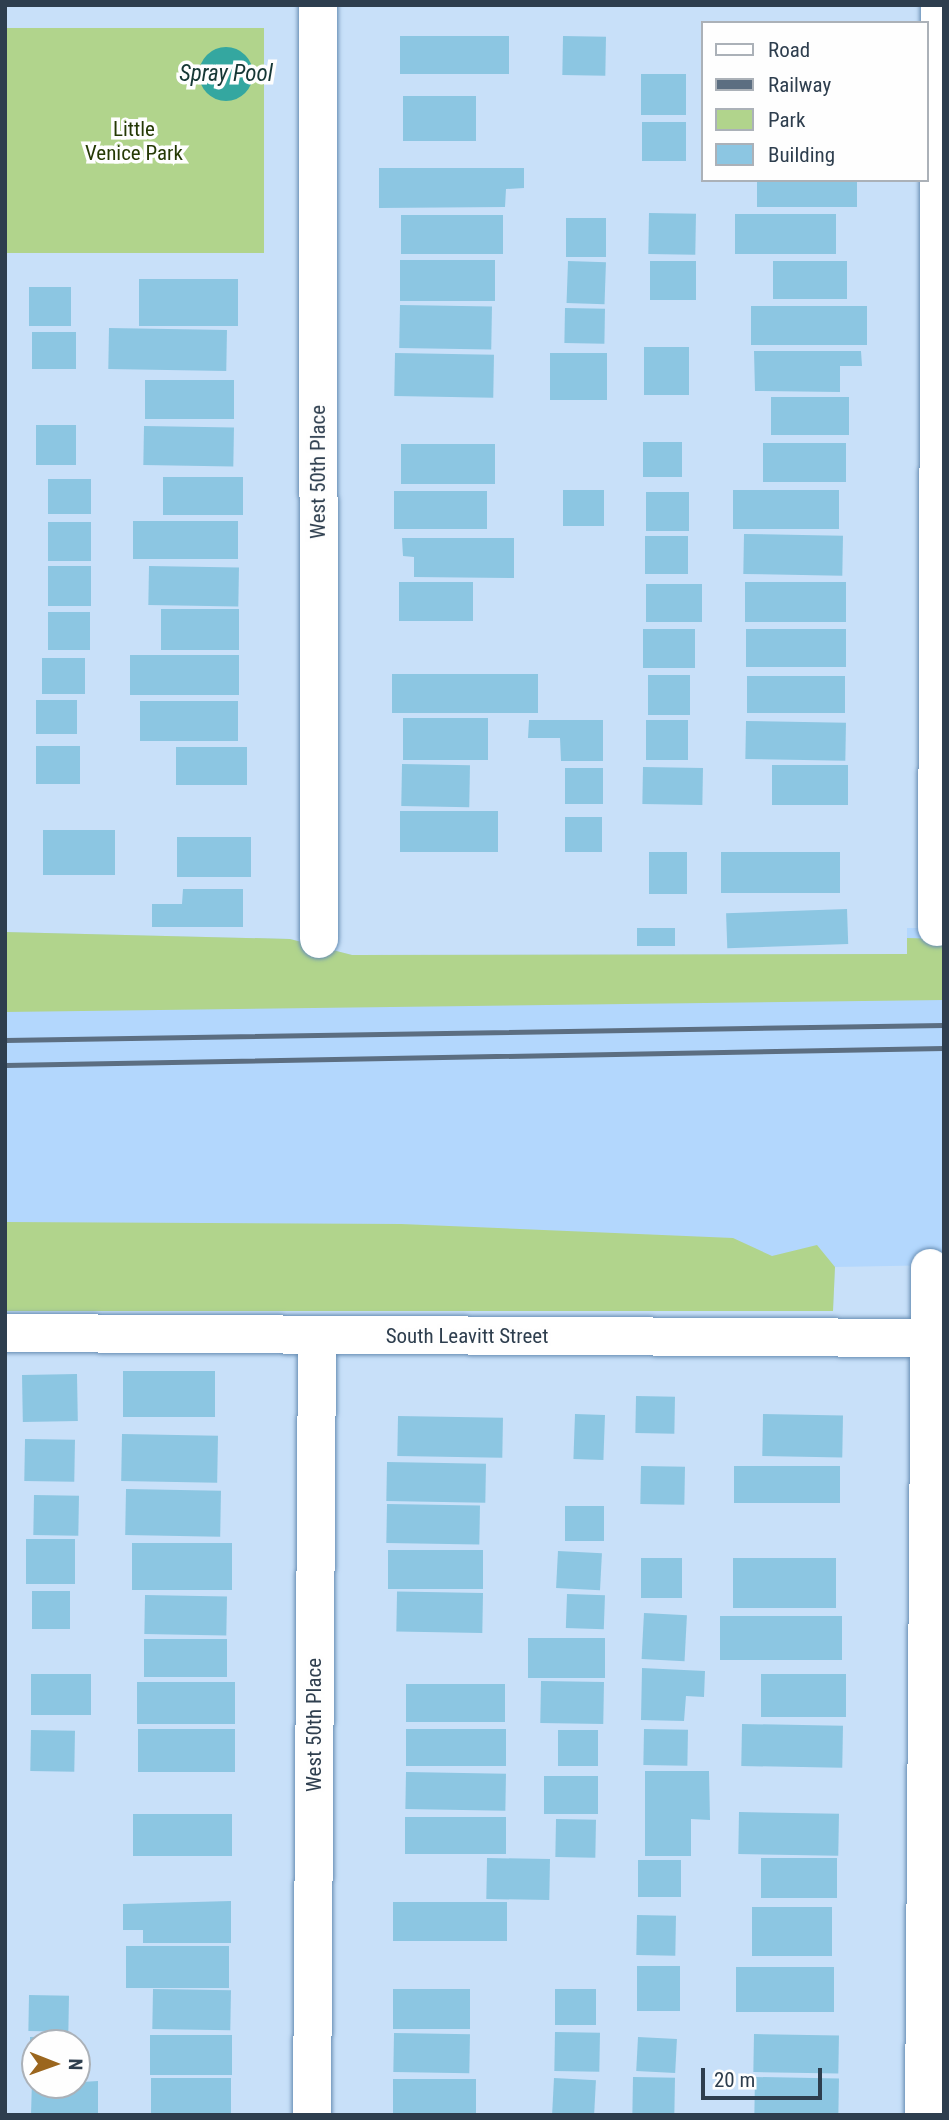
<!DOCTYPE html>
<html>
<head>
<meta charset="utf-8">
<style>
	body { margin:0 }
	#map { position:relative; width:949px; height:2120px; overflow:hidden; background:#c8e0f9; font-family:"Roboto Condensed",sans-serif }
	div>[style] { position:absolute }
	[style*='--x'] { left:calc(var(--x)*1px); top:calc(var(--y)*1px); width:calc(var(--w)*1px); rotate:calc(var(--a)*1deg) }
	.built>* { inset:0; background:#b3d7fd }
	.green>* { inset:0; background:#b1d48c; transform-origin:0 0 }
	.water>* { inset:0; background:#34a7a0 }
	.round { border-radius:50% }
	.building>* { inset:0; background:#8cc6e2; transform-origin:0 0 }
	.roads { filter:drop-shadow(0 0 2px #678db3) drop-shadow(0 0 2px #678db3) }
	.street>* { height:38px; margin:-19px; padding:0 19px; transform-origin:19px; border-radius:19px; background:#fff }
	.rail>* { height:5px; margin:-2.5px; padding:0 2.5px; transform-origin:2.5px; border-radius:2.5px; background:#5c6e81 }
	span { translate:-50% -50%; white-space:nowrap; text-align:center; line-height:1.15; -webkit-text-stroke:7px #fefefe; paint-order:stroke }
	.park-label { font-size:21px; color:#253905 }
	.street-label { font-size:21px; color:#2e3e4e }
	.water-label { font-size:23px; color:#153735; font-style:italic }
	.frame { position:absolute; inset:0; border:7px solid #2e3e4e; pointer-events:none }
	.legend { position:absolute; left:701px; top:21px; width:228px; height:161px; box-sizing:border-box; background:#fefefe; border:2px solid #abb1b8; margin:0; padding:9px 12px; list-style:none; font-size:21px; color:#2e3e4e }
	.legend li { display:flex; align-items:center; gap:14px; height:35px }
	.legend b { width:35px; border:2px solid #abb1b8 }
	.north { position:absolute; left:21px; top:2029px; width:70px; height:70px; box-sizing:border-box; background:#fefefe; border:2px solid #abb1b8; border-radius:50%; rotate:91deg; font-size:19px; font-weight:700; line-height:28px; text-align:center; color:#2e3e4e }
	.north::after { content:''; display:block; margin:auto; width:24px; height:32px; background:#9b661e; clip-path:polygon(50% 0,100% 100%,50% 72%,0 100%) }
	.scale { position:absolute; left:701px; top:2068px; width:121px; height:32px; box-sizing:border-box; border:4px solid #2e3e4e; border-top:0; padding-left:9px; font-size:21px; line-height:24px; white-space:nowrap; color:#2e3e4e; -webkit-text-stroke:5px #fefefe; paint-order:stroke }
</style>
</head>
<body>
<div id="map">
	<div class="built">
		<div style="clip-path:polygon(907px 928px,944px 928px,944px 1265px,835px 1267px,833px 1311px,5px 1311px,5px 932px,290px 939px,352px 955px,907px 954px)"></div>
	</div>
	<div class="green">
		<div style="left:5px;top:28px;width:259px;height:225px"></div>
		<div style="clip-path:polygon(5px 932px,290px 939px,352px 955px,907px 954px,907px 938px,944px 939px,944px 1000px,5px 1012px)"></div>
		<div style="clip-path:polygon(5px 1222px,401px 1224px,733px 1238px,772px 1256px,817px 1245px,835px 1267px,833px 1311px,5px 1311px)"></div>
	</div>
	<div class="water">
		<div class="round" style="left:199px;top:47px;width:54px;height:54px"></div>
	</div>
	<div class="building">
		<div style="left:400px;top:36px;width:109px;height:38px"></div>
		<div style="left:563px;top:36px;width:43px;height:39px;rotate:1deg"></div>
		<div style="left:641px;top:74px;width:45px;height:41px"></div>
		<div style="left:476px;top:96px;width:45px;height:73px;rotate:90deg"></div>
		<div style="left:642px;top:122px;width:44px;height:39px"></div>
		<div style="clip-path:polygon(379px 168px,524px 168px,524px 188px,506px 189px,505px 207px,379px 208px)"></div>
		<div style="left:757px;top:180px;width:100px;height:27px"></div>
		<div style="left:649px;top:213px;width:47px;height:41px;rotate:1deg"></div>
		<div style="left:735px;top:214px;width:101px;height:40px"></div>
		<div style="left:503px;top:215px;width:39px;height:102px;rotate:90deg"></div>
		<div style="left:566px;top:218px;width:40px;height:39px"></div>
		<div style="left:495px;top:260px;width:41px;height:95px;rotate:90deg"></div>
		<div style="left:568px;top:261px;width:38px;height:42px;rotate:2deg"></div>
		<div style="left:696px;top:261px;width:39px;height:46px;rotate:90deg"></div>
		<div style="left:773px;top:261px;width:74px;height:38px"></div>
		<div style="left:139px;top:279px;width:99px;height:47px"></div>
		<div style="left:29px;top:287px;width:42px;height:39px"></div>
		<div style="left:400px;top:305px;width:92px;height:43px;rotate:1deg"></div>
		<div style="left:751px;top:306px;width:116px;height:39px"></div>
		<div style="left:565px;top:308px;width:40px;height:35px;rotate:1deg"></div>
		<div style="left:109px;top:328px;width:118px;height:41px;rotate:1deg"></div>
		<div style="left:32px;top:332px;width:44px;height:37px"></div>
		<div style="left:644px;top:347px;width:45px;height:48px"></div>
		<div style="clip-path:polygon(754px 351px,861px 351px,862px 366px,840px 366px,840px 392px,755px 391px)"></div>
		<div style="left:395px;top:353px;width:99px;height:43px;rotate:1deg"></div>
		<div style="left:550px;top:353px;width:57px;height:47px"></div>
		<div style="left:145px;top:380px;width:89px;height:39px"></div>
		<div style="left:771px;top:397px;width:78px;height:38px"></div>
		<div style="left:36px;top:425px;width:40px;height:40px"></div>
		<div style="left:144px;top:426px;width:90px;height:39px;rotate:1deg"></div>
		<div style="left:682px;top:442px;width:35px;height:39px;rotate:90deg"></div>
		<div style="left:763px;top:443px;width:83px;height:39px"></div>
		<div style="left:495px;top:444px;width:40px;height:94px;rotate:90deg"></div>
		<div style="left:163px;top:477px;width:80px;height:38px"></div>
		<div style="left:48px;top:479px;width:43px;height:35px"></div>
		<div style="left:563px;top:490px;width:41px;height:36px"></div>
		<div style="left:733px;top:490px;width:106px;height:39px"></div>
		<div style="left:394px;top:491px;width:93px;height:38px"></div>
		<div style="left:646px;top:492px;width:43px;height:39px"></div>
		<div style="left:133px;top:521px;width:105px;height:38px"></div>
		<div style="left:48px;top:522px;width:43px;height:39px"></div>
		<div style="left:744px;top:534px;width:99px;height:40px;rotate:1deg"></div>
		<div style="left:645px;top:536px;width:43px;height:38px"></div>
		<div style="clip-path:polygon(402px 538px,514px 538px,514px 578px,414px 577px,414px 557px,403px 556px)"></div>
		<div style="left:48px;top:566px;width:43px;height:40px"></div>
		<div style="left:149px;top:566px;width:90px;height:39px;rotate:1deg"></div>
		<div style="left:399px;top:582px;width:74px;height:39px"></div>
		<div style="left:745px;top:582px;width:101px;height:40px"></div>
		<div style="left:646px;top:584px;width:56px;height:38px"></div>
		<div style="left:161px;top:609px;width:78px;height:41px"></div>
		<div style="left:48px;top:612px;width:42px;height:38px"></div>
		<div style="left:643px;top:629px;width:52px;height:39px"></div>
		<div style="left:746px;top:629px;width:100px;height:38px"></div>
		<div style="left:130px;top:655px;width:109px;height:40px"></div>
		<div style="left:42px;top:658px;width:43px;height:36px"></div>
		<div style="left:392px;top:674px;width:146px;height:39px"></div>
		<div style="left:690px;top:675px;width:40px;height:42px;rotate:90deg"></div>
		<div style="left:747px;top:676px;width:98px;height:37px"></div>
		<div style="left:36px;top:700px;width:41px;height:34px"></div>
		<div style="left:140px;top:701px;width:98px;height:40px"></div>
		<div style="left:403px;top:718px;width:85px;height:42px"></div>
		<div style="clip-path:polygon(529px 720px,603px 720px,603px 761px,561px 761px,560px 738px,528px 738px)"></div>
		<div style="left:646px;top:720px;width:42px;height:40px"></div>
		<div style="left:746px;top:721px;width:100px;height:38px;rotate:1deg"></div>
		<div style="left:36px;top:746px;width:44px;height:38px"></div>
		<div style="left:176px;top:747px;width:71px;height:38px"></div>
		<div style="left:402px;top:764px;width:68px;height:42px;rotate:1deg"></div>
		<div style="left:772px;top:765px;width:76px;height:40px"></div>
		<div style="left:643px;top:767px;width:60px;height:37px;rotate:1deg"></div>
		<div style="left:565px;top:768px;width:38px;height:36px"></div>
		<div style="left:400px;top:811px;width:98px;height:41px"></div>
		<div style="left:565px;top:817px;width:37px;height:35px"></div>
		<div style="left:115px;top:830px;width:45px;height:72px;rotate:90deg"></div>
		<div style="left:177px;top:837px;width:74px;height:40px"></div>
		<div style="left:649px;top:852px;width:38px;height:42px"></div>
		<div style="left:721px;top:852px;width:119px;height:41px"></div>
		<div style="clip-path:polygon(183px 889px,243px 889px,243px 927px,152px 927px,152px 904px,182px 904px)"></div>
		<div style="left:847px;top:909px;width:35px;height:121px;rotate:88deg"></div>
		<div style="left:637px;top:928px;width:38px;height:18px"></div>
		<div style="left:123px;top:1371px;width:92px;height:46px"></div>
		<div style="left:77px;top:1374px;width:47px;height:55px;rotate:89deg"></div>
		<div style="left:636px;top:1396px;width:39px;height:37px;rotate:1deg"></div>
		<div style="left:575px;top:1414px;width:30px;height:45px;rotate:2deg"></div>
		<div style="left:763px;top:1414px;width:80px;height:42px;rotate:1deg"></div>
		<div style="left:398px;top:1416px;width:105px;height:40px;rotate:1deg"></div>
		<div style="left:122px;top:1434px;width:96px;height:47px;rotate:1deg"></div>
		<div style="left:25px;top:1439px;width:50px;height:42px;rotate:1deg"></div>
		<div style="left:387px;top:1462px;width:99px;height:39px;rotate:1deg"></div>
		<div style="left:641px;top:1466px;width:44px;height:38px;rotate:1deg"></div>
		<div style="left:734px;top:1466px;width:106px;height:37px"></div>
		<div style="left:126px;top:1489px;width:95px;height:46px;rotate:1deg"></div>
		<div style="left:34px;top:1495px;width:45px;height:40px;rotate:1deg"></div>
		<div style="left:387px;top:1504px;width:93px;height:39px;rotate:1deg"></div>
		<div style="left:565px;top:1506px;width:39px;height:35px"></div>
		<div style="left:75px;top:1539px;width:45px;height:49px;rotate:90deg"></div>
		<div style="left:232px;top:1543px;width:47px;height:100px;rotate:90deg"></div>
		<div style="left:388px;top:1550px;width:95px;height:39px"></div>
		<div style="left:558px;top:1551px;width:44px;height:37px;rotate:3deg"></div>
		<div style="left:641px;top:1558px;width:41px;height:40px"></div>
		<div style="left:733px;top:1558px;width:103px;height:50px"></div>
		<div style="left:32px;top:1591px;width:38px;height:38px"></div>
		<div style="left:483px;top:1593px;width:40px;height:86px;rotate:91deg"></div>
		<div style="left:567px;top:1594px;width:38px;height:34px;rotate:2deg"></div>
		<div style="left:145px;top:1595px;width:82px;height:39px;rotate:1deg"></div>
		<div style="left:644px;top:1613px;width:43px;height:46px;rotate:3deg"></div>
		<div style="left:720px;top:1616px;width:122px;height:44px"></div>
		<div style="left:528px;top:1638px;width:77px;height:40px"></div>
		<div style="left:144px;top:1639px;width:83px;height:38px"></div>
		<div style="clip-path:polygon(642px 1668px,705px 1671px,704px 1697px,686px 1696px,684px 1721px,641px 1720px)"></div>
		<div style="left:31px;top:1674px;width:60px;height:41px"></div>
		<div style="left:761px;top:1674px;width:85px;height:43px"></div>
		<div style="left:541px;top:1681px;width:63px;height:42px;rotate:1deg"></div>
		<div style="left:137px;top:1682px;width:98px;height:42px"></div>
		<div style="left:406px;top:1684px;width:99px;height:38px"></div>
		<div style="left:742px;top:1724px;width:101px;height:42px;rotate:1deg"></div>
		<div style="left:138px;top:1729px;width:97px;height:43px"></div>
		<div style="left:406px;top:1729px;width:100px;height:37px"></div>
		<div style="left:644px;top:1729px;width:44px;height:36px;rotate:1deg"></div>
		<div style="left:31px;top:1730px;width:44px;height:41px;rotate:1deg"></div>
		<div style="left:558px;top:1730px;width:40px;height:36px"></div>
		<div style="clip-path:polygon(645px 1771px,709px 1771px,710px 1820px,691px 1819px,691px 1856px,645px 1856px)"></div>
		<div style="left:406px;top:1772px;width:100px;height:37px;rotate:1deg"></div>
		<div style="left:544px;top:1776px;width:54px;height:38px"></div>
		<div style="left:739px;top:1812px;width:100px;height:42px;rotate:1deg"></div>
		<div style="left:232px;top:1814px;width:42px;height:99px;rotate:90deg"></div>
		<div style="left:506px;top:1817px;width:37px;height:101px;rotate:90deg"></div>
		<div style="left:556px;top:1819px;width:40px;height:38px;rotate:1deg"></div>
		<div style="left:487px;top:1858px;width:63px;height:41px;rotate:1deg"></div>
		<div style="left:761px;top:1858px;width:76px;height:40px"></div>
		<div style="left:638px;top:1860px;width:43px;height:37px"></div>
		<div style="clip-path:polygon(231px 1901px,231px 1943px,143px 1943px,143px 1930px,123px 1930px,123px 1904px)"></div>
		<div style="left:507px;top:1902px;width:39px;height:114px;rotate:90deg"></div>
		<div style="left:752px;top:1907px;width:80px;height:49px"></div>
		<div style="left:637px;top:1915px;width:39px;height:40px;rotate:1deg"></div>
		<div style="left:229px;top:1946px;width:42px;height:103px;rotate:90deg"></div>
		<div style="left:637px;top:1966px;width:43px;height:45px"></div>
		<div style="left:736px;top:1967px;width:98px;height:45px"></div>
		<div style="left:153px;top:1989px;width:78px;height:40px;rotate:1deg"></div>
		<div style="left:393px;top:1989px;width:77px;height:40px"></div>
		<div style="left:555px;top:1989px;width:41px;height:36px"></div>
		<div style="left:29px;top:1995px;width:40px;height:36px;rotate:1deg"></div>
		<div style="left:555px;top:2032px;width:45px;height:39px;rotate:1deg"></div>
		<div style="left:394px;top:2033px;width:76px;height:39px;rotate:1deg"></div>
		<div style="left:754px;top:2034px;width:85px;height:38px;rotate:1deg"></div>
		<div style="left:232px;top:2035px;width:40px;height:82px;rotate:90deg"></div>
		<div style="clip-path:polygon(74px 2036px,74px 2043px,35px 2043px,30px 2075px,30px 2037px)"></div>
		<div style="left:638px;top:2037px;width:39px;height:34px;rotate:3deg"></div>
		<div style="left:633px;top:2077px;width:42px;height:38px;rotate:1deg"></div>
		<div style="left:755px;top:2077px;width:84px;height:38px;rotate:1deg"></div>
		<div style="left:151px;top:2078px;width:80px;height:37px"></div>
		<div style="left:554px;top:2078px;width:42px;height:37px;rotate:3deg"></div>
		<div style="left:393px;top:2079px;width:83px;height:36px"></div>
		<div style="clip-path:polygon(32px 2080px,35px 2085px,98px 2081px,98px 2115px,31px 2115px)"></div>
	</div>
	<div class="roads">
		<div class="street">
			<div style="--x:318;--y:5;--w:934;--a:89.94"></div>
			<div style="--x:937;--y:927;--w:922;--a:-89.81"></div>
			<div style="--x:5;--y:1333;--w:924;--a:0.31"></div>
			<div style="--x:312;--y:2115;--w:780;--a:-89.63"></div>
			<div style="--x:924;--y:2115;--w:847;--a:-89.59"></div>
		</div>
	</div>
	<div class="rail">
		<div style="--x:5;--y:1040;--w:939;--a:-0.92"></div>
		<div style="--x:5;--y:1065;--w:939;--a:-1.04"></div>
	</div>
	<div class="park-label">
		<span style="left:134px;top:141px">Little<br>Venice Park</span>
	</div>
	<div class="street-label">
		<span style="left:318px;top:472px;rotate:-90deg">West 50th Place</span>
		<span style="left:467px;top:1336px">South Leavitt Street</span>
		<span style="left:314px;top:1725px;rotate:-90deg">West 50th Place</span>
	</div>
	<div class="water-label">
		<span style="left:226px;top:74px">Spray Pool</span>
	</div>
	<div class="frame"></div>
	<ul class="legend">
	<li><b style="height:9px;background:#fff"></b>Road</li>
	<li><b style="height:9px;background:#5c6e81"></b>Railway</li>
	<li><b style="height:19px;background:#b1d48c"></b>Park</li>
	<li><b style="height:19px;background:#8cc6e2"></b>Building</li>
	</ul>
	<div class="north">N</div>
	<div class="scale">20 m</div>
</div>
</body>
</html>
